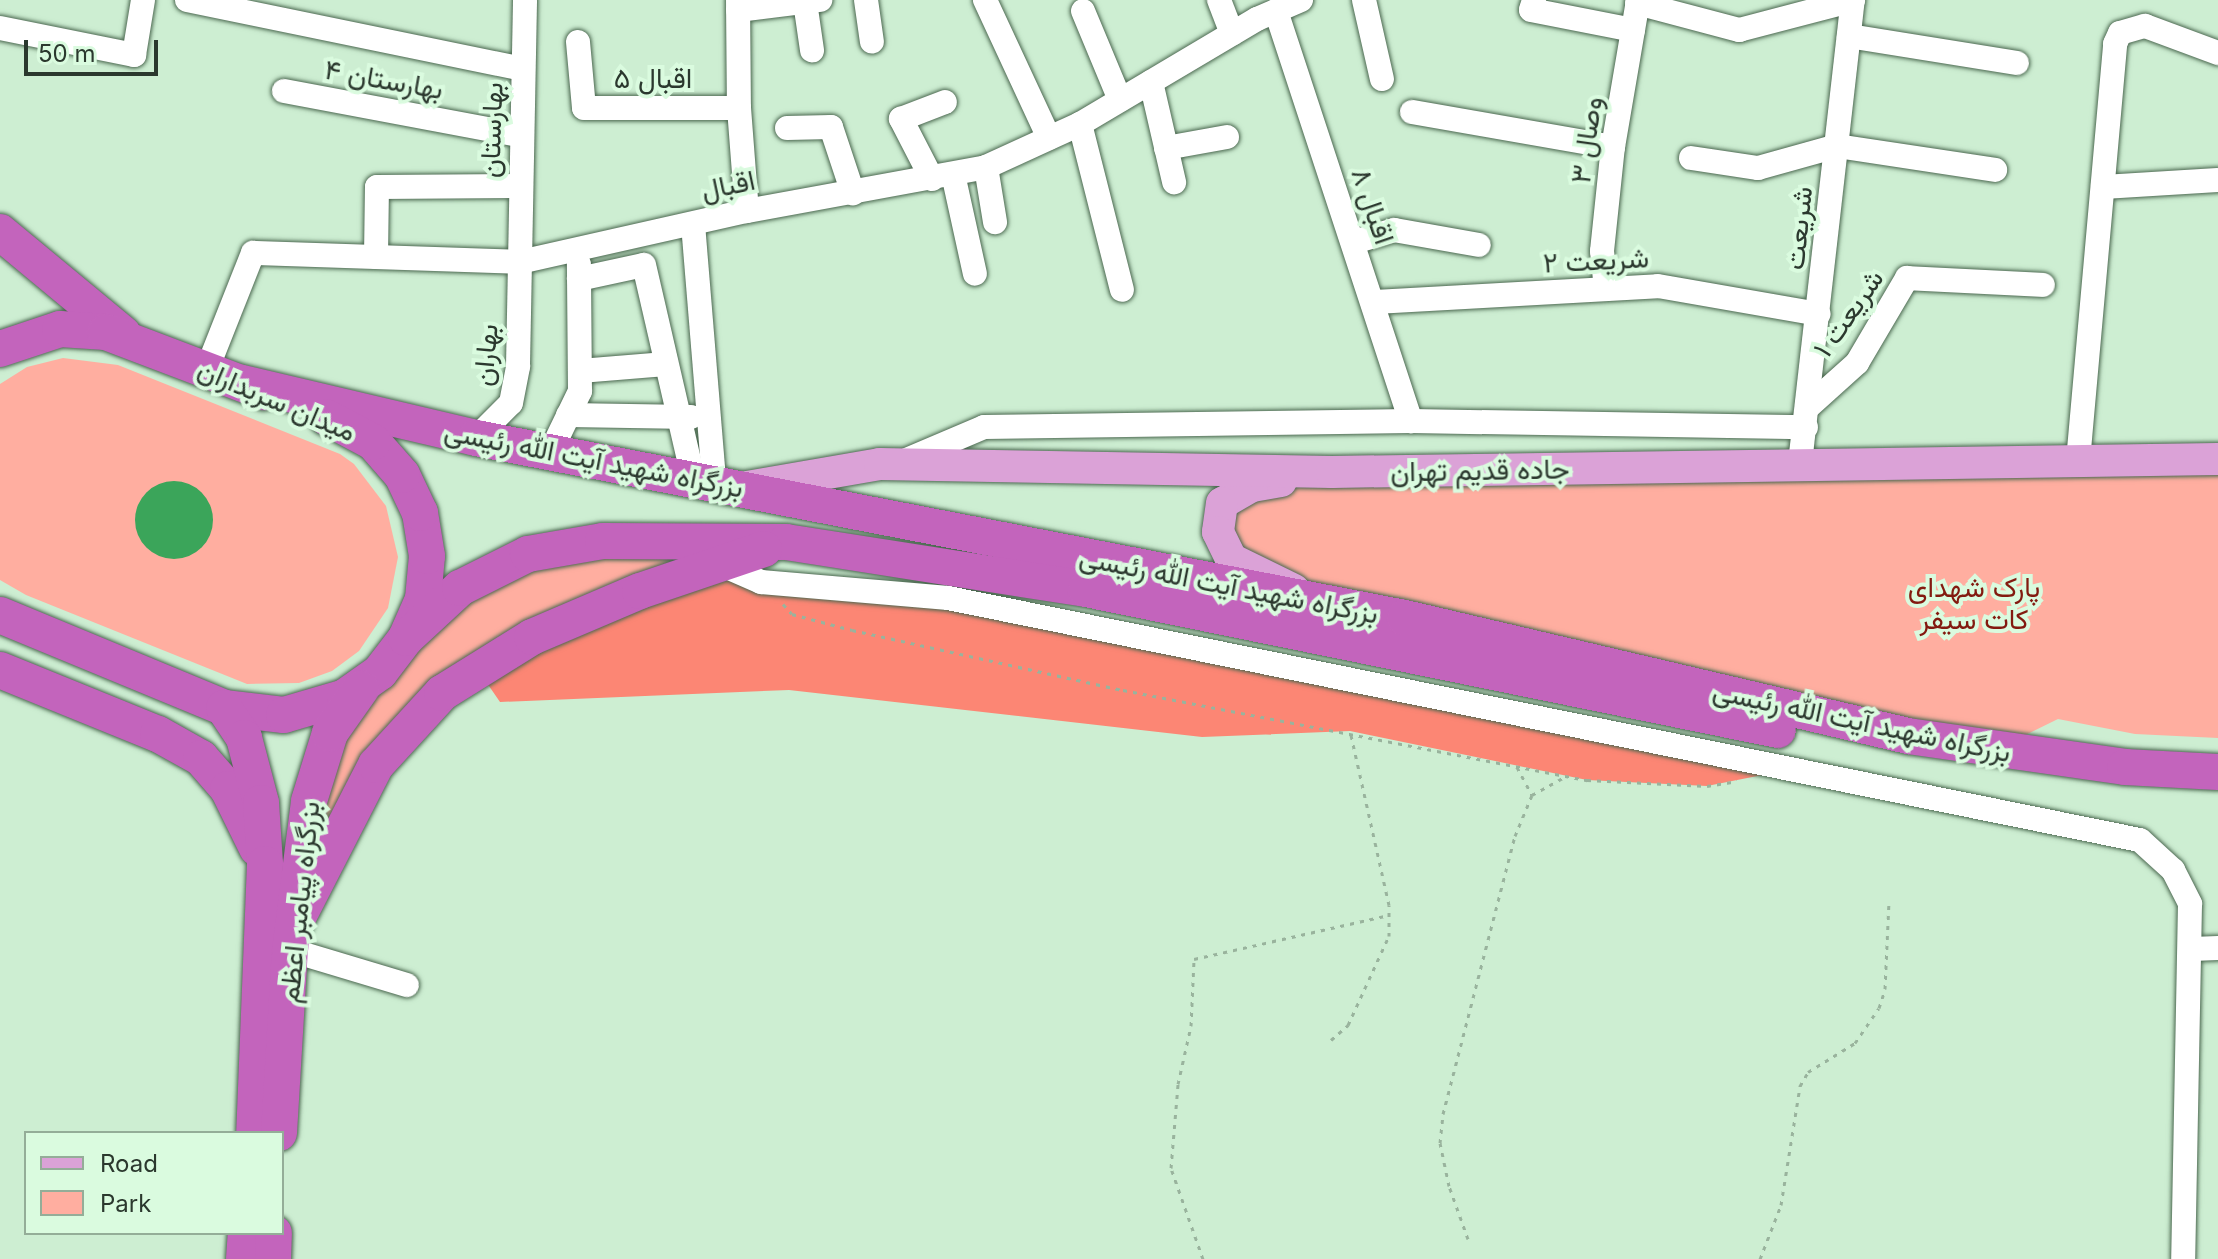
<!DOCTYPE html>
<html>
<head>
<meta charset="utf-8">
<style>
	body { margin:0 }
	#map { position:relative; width:2218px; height:1259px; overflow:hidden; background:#cdeed2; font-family:Inter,Vazirmatn,sans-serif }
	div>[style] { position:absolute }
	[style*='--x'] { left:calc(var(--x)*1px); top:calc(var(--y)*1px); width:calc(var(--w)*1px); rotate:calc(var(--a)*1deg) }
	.green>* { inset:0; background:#ffaea0 }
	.forest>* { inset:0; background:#fc8674 }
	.water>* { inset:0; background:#3ba55a }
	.round { border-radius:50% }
	.path>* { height:3px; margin-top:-1.5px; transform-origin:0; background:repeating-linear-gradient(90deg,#99b39d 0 4px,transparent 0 10px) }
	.roads { filter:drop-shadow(0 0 2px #4b6850) drop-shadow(0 0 2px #4b6850) }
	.minor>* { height:24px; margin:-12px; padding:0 12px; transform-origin:12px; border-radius:12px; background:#fff }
	.major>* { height:32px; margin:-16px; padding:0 16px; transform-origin:16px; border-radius:16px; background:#dba2d7 }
	.highway>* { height:36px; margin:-18px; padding:0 18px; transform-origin:18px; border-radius:18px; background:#c364bc }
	span { translate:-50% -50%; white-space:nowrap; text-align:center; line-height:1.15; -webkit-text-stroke:8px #dafbdf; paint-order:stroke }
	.street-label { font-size:28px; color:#2b382e }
	.park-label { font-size:28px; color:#831a10 }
	.legend { position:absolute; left:24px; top:1131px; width:260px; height:104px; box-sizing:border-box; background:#dafbdf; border:2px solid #94ad98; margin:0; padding:10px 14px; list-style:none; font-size:24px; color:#2b382e }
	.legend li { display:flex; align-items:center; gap:16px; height:40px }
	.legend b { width:40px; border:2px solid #94ad98 }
	.scale { position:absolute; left:24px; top:40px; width:134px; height:36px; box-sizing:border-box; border:4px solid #2b382e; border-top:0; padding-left:10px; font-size:24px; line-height:28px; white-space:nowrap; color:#2b382e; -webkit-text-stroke:6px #dafbdf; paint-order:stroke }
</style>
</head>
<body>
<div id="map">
	<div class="green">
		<div style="clip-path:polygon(63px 358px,118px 365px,340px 454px,354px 464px,386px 506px,398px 557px,388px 608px,359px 651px,332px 671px,299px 683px,247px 684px,26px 595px,0 580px,0 384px,27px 367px)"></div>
		<div style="clip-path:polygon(2218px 459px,2218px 738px,2135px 734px,2058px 719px,1995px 750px,1405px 618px,1231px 559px,1222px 503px,1252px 486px)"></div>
		<div style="clip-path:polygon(759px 540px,442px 693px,293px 927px,309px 805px,364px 685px,528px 554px)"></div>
	</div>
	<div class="forest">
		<div style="clip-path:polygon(720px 564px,948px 598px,1797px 768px,1707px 786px,1587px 780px,1350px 731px,1202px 737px,789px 690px,500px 702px,478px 670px)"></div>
	</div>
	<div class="water">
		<div class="round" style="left:135px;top:481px;width:78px;height:78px"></div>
	</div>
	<div class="path">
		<div style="--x:783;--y:604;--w:13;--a:48"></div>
		<div style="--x:792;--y:614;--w:62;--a:14.9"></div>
		<div style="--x:852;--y:630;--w:278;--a:12.5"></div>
		<div style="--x:1123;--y:690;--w:473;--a:11"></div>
		<div style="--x:1587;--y:780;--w:120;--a:2.9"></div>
		<div style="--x:1707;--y:786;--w:30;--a:-9"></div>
		<div style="--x:1517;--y:767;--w:32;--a:62"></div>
		<div style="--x:1331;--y:1040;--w:23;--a:-41"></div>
		<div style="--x:1348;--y:1025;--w:98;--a:-65.3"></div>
		<div style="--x:1389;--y:936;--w:31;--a:-90"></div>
		<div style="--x:1389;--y:905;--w:178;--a:-102.6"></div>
		<div style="--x:1468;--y:1239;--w:56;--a:-109.7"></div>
		<div style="--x:1449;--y:1186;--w:44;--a:-101.8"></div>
		<div style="--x:1440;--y:1143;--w:29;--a:-84"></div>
		<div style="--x:1443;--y:1114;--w:287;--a:-75.5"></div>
		<div style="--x:1515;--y:836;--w:44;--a:-67.5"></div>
		<div style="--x:1532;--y:795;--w:39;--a:-29"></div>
		<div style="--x:1203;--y:1259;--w:96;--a:-109.4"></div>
		<div style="--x:1171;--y:1168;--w:84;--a:-85.2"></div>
		<div style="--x:1178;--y:1084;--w:59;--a:-77.4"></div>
		<div style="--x:1191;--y:1026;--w:67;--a:-87.4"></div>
		<div style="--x:1194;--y:959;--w:200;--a:-12.7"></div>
		<div style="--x:1760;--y:1259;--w:58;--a:-68.7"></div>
		<div style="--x:1781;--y:1205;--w:121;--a:-80.9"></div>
		<div style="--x:1800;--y:1086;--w:16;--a:-60"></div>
		<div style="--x:1808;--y:1072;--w:55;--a:-31.7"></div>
		<div style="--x:1855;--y:1043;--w:42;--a:-55.6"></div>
		<div style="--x:1879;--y:1008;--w:20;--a:-72"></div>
		<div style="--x:1885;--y:989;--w:88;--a:-87.4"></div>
	</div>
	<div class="roads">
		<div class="minor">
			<div style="--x:187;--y:0;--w:343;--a:11.6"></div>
			<div style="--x:738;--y:0;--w:108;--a:89.5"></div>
			<div style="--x:739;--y:108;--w:103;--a:85.6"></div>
			<div style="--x:866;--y:0;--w:42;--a:81.9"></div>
			<div style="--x:985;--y:0;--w:152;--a:65.1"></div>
			<div style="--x:1219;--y:0;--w:36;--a:69"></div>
			<div style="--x:1364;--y:0;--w:81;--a:77.2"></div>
			<div style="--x:1534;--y:0;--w:10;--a:107"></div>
			<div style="--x:1531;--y:10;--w:104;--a:11.1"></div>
			<div style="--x:805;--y:2;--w:49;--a:81.7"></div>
			<div style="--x:1637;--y:3;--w:106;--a:14.8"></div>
			<div style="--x:1739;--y:30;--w:118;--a:-14.7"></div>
			<div style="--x:738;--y:10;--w:83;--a:-7"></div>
			<div style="--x:1083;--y:11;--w:96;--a:67.4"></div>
			<div style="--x:1276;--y:11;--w:432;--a:71.8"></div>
			<div style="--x:0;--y:28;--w:137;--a:11.4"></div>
			<div style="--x:134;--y:55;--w:56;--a:-80.7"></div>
			<div style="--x:1849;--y:36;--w:170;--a:9.1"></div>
			<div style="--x:578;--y:42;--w:66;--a:84.8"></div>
			<div style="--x:584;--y:108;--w:155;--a:0"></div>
			<div style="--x:1151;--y:82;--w:103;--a:77"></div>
			<div style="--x:284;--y:91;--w:240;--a:10.6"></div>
			<div style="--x:1412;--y:112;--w:204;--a:9.9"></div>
			<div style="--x:1080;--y:124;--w:171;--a:75.8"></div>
			<div style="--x:787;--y:128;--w:44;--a:-1.3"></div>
			<div style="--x:831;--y:127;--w:70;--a:71.6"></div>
			<div style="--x:1166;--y:148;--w:62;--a:-10.2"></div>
			<div style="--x:1691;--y:158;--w:68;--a:8.5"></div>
			<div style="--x:1758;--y:168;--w:82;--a:-15.6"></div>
			<div style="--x:1837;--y:146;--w:160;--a:8.6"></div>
			<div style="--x:986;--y:167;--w:56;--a:80.7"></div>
			<div style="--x:953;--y:174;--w:102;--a:77.6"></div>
			<div style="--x:932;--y:179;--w:68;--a:-117.3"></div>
			<div style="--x:901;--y:119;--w:47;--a:-21.1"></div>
			<div style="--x:2103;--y:187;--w:115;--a:-3.5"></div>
			<div style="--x:693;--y:224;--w:259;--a:85.3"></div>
			<div style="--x:1354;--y:242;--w:42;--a:-16.7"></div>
			<div style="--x:1394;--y:230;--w:86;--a:10"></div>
			<div style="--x:376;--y:257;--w:70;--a:-89.2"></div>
			<div style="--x:377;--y:187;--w:141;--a:-0.4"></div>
			<div style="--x:579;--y:279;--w:66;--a:-12.2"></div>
			<div style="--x:644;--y:265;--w:219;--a:77"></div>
			<div style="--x:1606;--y:289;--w:38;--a:-96"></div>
			<div style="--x:1602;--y:251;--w:105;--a:-84"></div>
			<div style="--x:1613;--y:147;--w:149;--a:-80.3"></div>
			<div style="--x:1375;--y:302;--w:283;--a:-3.2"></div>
			<div style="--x:1658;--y:286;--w:163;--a:9.9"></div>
			<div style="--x:207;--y:369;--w:125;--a:-68.4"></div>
			<div style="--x:253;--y:253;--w:267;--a:1.9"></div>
			<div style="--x:520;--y:262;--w:233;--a:-12.7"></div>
			<div style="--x:747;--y:211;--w:243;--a:-10.4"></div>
			<div style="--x:986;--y:167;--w:103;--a:-24.6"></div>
			<div style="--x:1080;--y:124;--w:206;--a:-30.7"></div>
			<div style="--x:1257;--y:19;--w:48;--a:-23.4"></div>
			<div style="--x:580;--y:371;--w:86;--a:-4.7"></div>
			<div style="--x:1808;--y:407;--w:66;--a:-41.9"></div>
			<div style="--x:1857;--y:363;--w:99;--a:-59.5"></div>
			<div style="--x:1907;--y:278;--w:136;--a:2.9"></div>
			<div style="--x:568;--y:415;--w:123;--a:0.9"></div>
			<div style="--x:476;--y:438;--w:49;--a:-45"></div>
			<div style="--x:511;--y:403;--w:38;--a:-79"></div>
			<div style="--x:518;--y:366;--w:366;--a:-88.9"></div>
			<div style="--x:551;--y:451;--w:67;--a:-64.2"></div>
			<div style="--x:580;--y:391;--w:127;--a:-90.5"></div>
			<div style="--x:904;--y:461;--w:87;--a:-23"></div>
			<div style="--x:984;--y:427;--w:427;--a:-0.8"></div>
			<div style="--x:1411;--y:421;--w:395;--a:0.9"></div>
			<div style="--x:2078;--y:461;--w:419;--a:-84.9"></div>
			<div style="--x:2115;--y:44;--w:12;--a:-66"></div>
			<div style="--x:2120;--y:33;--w:26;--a:-16"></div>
			<div style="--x:2145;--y:26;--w:78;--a:20.3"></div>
			<div style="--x:1800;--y:463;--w:466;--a:-83.5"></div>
			<div style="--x:720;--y:564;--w:45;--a:23.7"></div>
			<div style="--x:761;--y:582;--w:188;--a:4.9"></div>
			<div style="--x:948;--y:598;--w:1216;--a:11.48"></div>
			<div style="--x:2140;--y:840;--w:45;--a:42.3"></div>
			<div style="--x:2173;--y:870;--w:38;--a:63"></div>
			<div style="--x:2190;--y:904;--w:355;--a:91.1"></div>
			<div style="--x:2192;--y:949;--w:26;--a:-2"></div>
			<div style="--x:290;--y:950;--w:122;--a:16.7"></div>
		</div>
		<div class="major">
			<div style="--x:1281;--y:481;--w:29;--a:170"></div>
			<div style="--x:1252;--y:486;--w:34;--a:150"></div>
			<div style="--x:1222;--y:503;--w:29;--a:98"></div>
			<div style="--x:1218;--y:532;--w:30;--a:64"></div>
			<div style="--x:1231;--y:559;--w:70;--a:26.2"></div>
			<div style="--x:747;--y:487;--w:135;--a:-9.8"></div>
			<div style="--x:880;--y:464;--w:452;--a:1"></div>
			<div style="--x:1332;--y:472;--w:886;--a:-0.84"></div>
		</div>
		<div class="highway">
			<div style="--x:0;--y:232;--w:160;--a:39.7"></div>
			<div style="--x:0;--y:349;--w:63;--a:-18.4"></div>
			<div style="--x:60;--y:329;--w:46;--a:3.7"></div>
			<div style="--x:106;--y:332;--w:169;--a:20.8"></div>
			<div style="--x:242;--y:383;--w:240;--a:13.2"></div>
			<div style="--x:476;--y:438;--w:946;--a:10.97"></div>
			<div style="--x:1405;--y:618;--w:517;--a:13.2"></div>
			<div style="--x:1908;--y:736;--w:219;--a:8.1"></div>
			<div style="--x:2125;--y:767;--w:93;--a:3.1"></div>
			<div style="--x:0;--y:615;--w:243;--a:22.5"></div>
			<div style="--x:224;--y:708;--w:60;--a:6.7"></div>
			<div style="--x:284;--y:715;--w:64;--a:-16.4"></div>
			<div style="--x:345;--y:697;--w:43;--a:-35.5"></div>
			<div style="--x:380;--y:672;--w:43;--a:-52.6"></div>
			<div style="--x:406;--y:638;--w:43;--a:-66.4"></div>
			<div style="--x:423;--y:599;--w:43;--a:-84.7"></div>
			<div style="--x:427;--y:556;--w:44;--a:-99.2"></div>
			<div style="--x:420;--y:513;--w:42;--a:-115.3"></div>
			<div style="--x:402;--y:475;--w:44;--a:-131.3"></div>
			<div style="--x:373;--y:442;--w:53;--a:-152"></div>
			<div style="--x:406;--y:638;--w:74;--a:-42.8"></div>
			<div style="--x:460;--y:588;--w:76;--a:-26.6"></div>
			<div style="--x:528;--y:554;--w:76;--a:-9.8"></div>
			<div style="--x:603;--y:541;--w:183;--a:0.3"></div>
			<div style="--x:786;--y:542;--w:304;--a:8.9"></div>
			<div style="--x:1086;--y:589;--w:706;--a:11.52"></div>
			<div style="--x:0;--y:670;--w:170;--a:22.1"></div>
			<div style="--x:158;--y:734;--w:49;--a:29.2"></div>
			<div style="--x:201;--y:758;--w:41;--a:48.9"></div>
			<div style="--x:228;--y:789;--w:66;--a:63.8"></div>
			<div style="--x:224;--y:708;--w:36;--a:56"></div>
			<div style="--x:244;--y:738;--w:67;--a:75.3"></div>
			<div style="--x:261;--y:803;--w:61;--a:86.2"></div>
			<div style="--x:265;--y:864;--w:269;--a:92.3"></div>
			<div style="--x:293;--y:927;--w:182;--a:-62.9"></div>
			<div style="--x:376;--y:765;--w:98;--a:-47.5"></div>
			<div style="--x:442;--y:693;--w:106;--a:-31.9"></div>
			<div style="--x:532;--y:637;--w:117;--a:-23.1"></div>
			<div style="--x:640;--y:591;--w:131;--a:-18.7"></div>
			<div style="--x:279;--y:1133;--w:183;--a:-86.6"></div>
			<div style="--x:290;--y:950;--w:150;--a:-82.7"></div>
			<div style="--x:309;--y:801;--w:71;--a:-72.8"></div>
			<div style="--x:330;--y:733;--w:54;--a:-54.8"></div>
			<div style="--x:244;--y:1259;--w:26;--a:-86"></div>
			<div style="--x:273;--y:1259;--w:26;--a:-88"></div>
		</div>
	</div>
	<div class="street-label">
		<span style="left:653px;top:78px">اقبال ۵</span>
		<span style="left:384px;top:79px;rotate:10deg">بهارستان ۴</span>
		<span style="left:491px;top:130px;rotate:-88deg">بهارستان</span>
		<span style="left:1586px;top:140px;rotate:-82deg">وصال ۳</span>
		<span style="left:728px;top:185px;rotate:-12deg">اقبال</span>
		<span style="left:1373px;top:206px;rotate:71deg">اقبال ۸</span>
		<span style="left:1798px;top:228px;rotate:-84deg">شریعت</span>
		<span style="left:1596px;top:260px;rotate:-3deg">شریعت ۲</span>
		<span style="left:1848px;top:313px;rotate:-55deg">شریعت ۱</span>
		<span style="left:485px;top:355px;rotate:-85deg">بهاران</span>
		<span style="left:277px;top:400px;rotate:23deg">میدان سربداران</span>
		<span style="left:594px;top:459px;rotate:11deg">بزرگراه شهید آیت الله رئیسی</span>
		<span style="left:1480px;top:470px;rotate:-1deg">جاده قدیم تهران</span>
		<span style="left:1229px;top:585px;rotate:11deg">بزرگراه شهید آیت الله رئیسی</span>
		<span style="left:1862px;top:721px;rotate:12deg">بزرگراه شهید آیت الله رئیسی</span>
		<span style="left:299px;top:902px;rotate:-84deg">بزرگراه پیامبر اعظم</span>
	</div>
	<div class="park-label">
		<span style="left:1974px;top:603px">پارک شهدای<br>کات سیفر</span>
	</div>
	<ul class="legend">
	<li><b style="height:10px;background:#dba2d7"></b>Road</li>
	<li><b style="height:22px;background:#ffaea0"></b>Park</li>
	</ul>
	<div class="scale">50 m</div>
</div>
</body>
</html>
